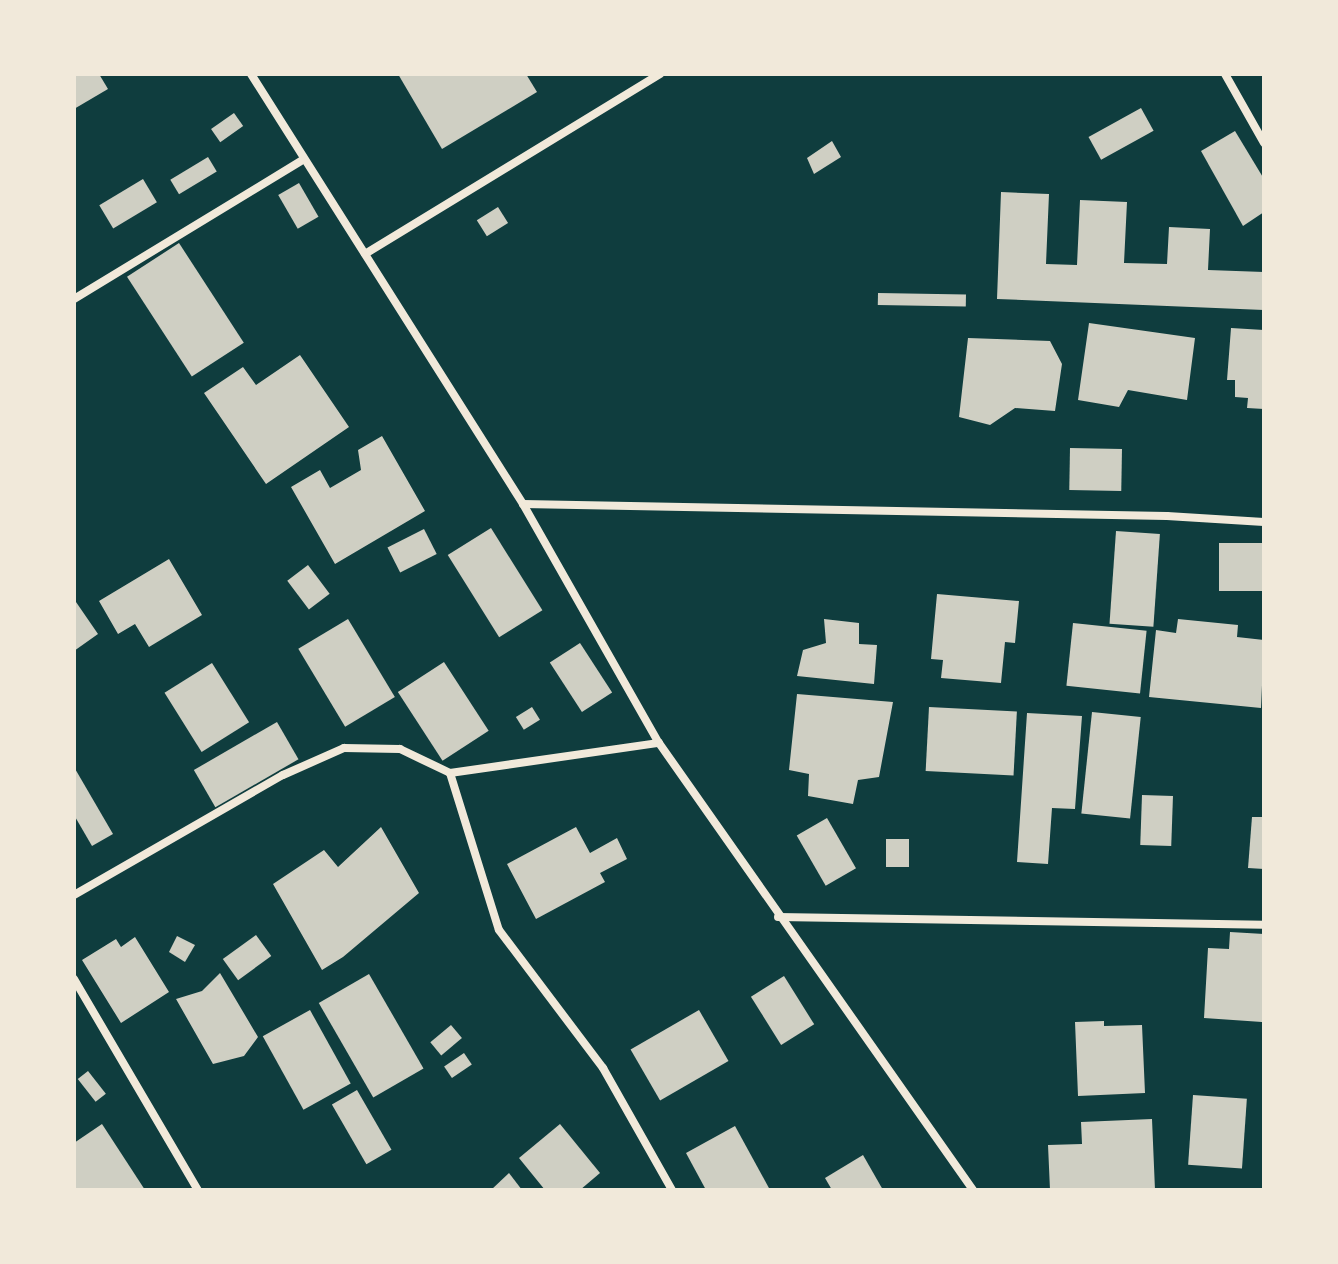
<!DOCTYPE html>
<html>
<head>
<meta charset="utf-8">
<style>
	body { margin:0 }
	#map { position:relative; width:1338px; height:1264px; overflow:hidden; background:#0f3d3e; font-family:"PT Sans",sans-serif }
	div>[style] { position:absolute }
	[style*='--x'] { left:calc(var(--x)*1px); top:calc(var(--y)*1px); width:calc(var(--w)*1px); rotate:calc(var(--a)*1deg) }
	.building>* { inset:0; background:#cfcfc3; transform-origin:0 0 }
	.minor>* { height:8px; margin:-4px; padding:0 4px; transform-origin:4px; border-radius:4px; background:#f1e9da }
	span { translate:-50% -50%; white-space:nowrap; text-align:center; line-height:1.15; -webkit-text-stroke:8px #f1e9da; paint-order:stroke }
	.frame { position:absolute; inset:0; border:76px solid #f1e9da; pointer-events:none }
</style>
</head>
<body>
<div id="map">
	<div class="building">
		<div style="clip-path:polygon(74px 74px,99px 74px,108px 89px,74px 109px)"></div>
		<div style="clip-path:polygon(398px 74px,526px 74px,537px 92px,442px 149px)"></div>
		<div style="left:1141px;top:108px;width:26px;height:60px;rotate:61deg"></div>
		<div style="left:234px;top:113px;width:16px;height:28px;rotate:55deg"></div>
		<div style="clip-path:polygon(1235px 131px,1264px 179px,1264px 212px,1243px 226px,1201px 151px)"></div>
		<div style="clip-path:polygon(832px 141px,841px 157px,814px 174px,807px 158px)"></div>
		<div style="left:208px;top:157px;width:17px;height:44px;rotate:59deg"></div>
		<div style="left:143px;top:179px;width:27px;height:51px;rotate:59deg"></div>
		<div style="left:299px;top:183px;width:39px;height:24px;rotate:60deg"></div>
		<div style="clip-path:polygon(1001px 192px,1049px 194px,1046px 264px,1077px 265px,1080px 200px,1127px 202px,1124px 263px,1167px 264px,1169px 227px,1210px 229px,1208px 270px,1264px 272px,1264px 310px,997px 299px)"></div>
		<div style="left:498px;top:207px;width:19px;height:25px;rotate:58deg"></div>
		<div style="left:179px;top:243px;width:119px;height:62px;rotate:57deg"></div>
		<div style="left:878px;top:293px;width:88px;height:12px;rotate:1deg"></div>
		<div style="clip-path:polygon(1089px 323px,1195px 338px,1187px 400px,1128px 390px,1119px 407px,1078px 400px)"></div>
		<div style="clip-path:polygon(1231px 328px,1264px 330px,1264px 409px,1247px 408px,1248px 398px,1235px 397px,1235px 380px,1227px 380px)"></div>
		<div style="clip-path:polygon(968px 338px,1050px 341px,1062px 364px,1055px 411px,1015px 408px,990px 425px,959px 417px)"></div>
		<div style="clip-path:polygon(300px 355px,349px 427px,266px 484px,204px 393px,243px 367px,256px 385px)"></div>
		<div style="clip-path:polygon(382px 436px,425px 511px,335px 564px,291px 487px,320px 470px,330px 488px,361px 470px,358px 450px)"></div>
		<div style="left:1070px;top:448px;width:52px;height:42px;rotate:1deg"></div>
		<div style="left:491px;top:528px;width:97px;height:51px;rotate:58deg"></div>
		<div style="left:424px;top:529px;width:28px;height:41px;rotate:63deg"></div>
		<div style="left:1116px;top:531px;width:44px;height:93px;rotate:4deg"></div>
		<div style="left:1219px;top:543px;width:45px;height:48px"></div>
		<div style="clip-path:polygon(169px 559px,202px 615px,149px 647px,135px 624px,118px 634px,99px 601px)"></div>
		<div style="left:308px;top:565px;width:36px;height:26px;rotate:53deg"></div>
		<div style="clip-path:polygon(937px 594px,1019px 601px,1015px 643px,1005px 642px,1001px 683px,941px 678px,943px 660px,931px 659px)"></div>
		<div style="clip-path:polygon(76px 602px,98px 634px,74px 651px,74px 603px)"></div>
		<div style="left:348px;top:619px;width:91px;height:58px;rotate:59deg"></div>
		<div style="clip-path:polygon(824px 619px,859px 623px,859px 644px,877px 645px,874px 684px,797px 676px,803px 650px,826px 643px)"></div>
		<div style="clip-path:polygon(1178px 619px,1238px 625px,1237px 637px,1264px 640px,1261px 708px,1149px 697px,1156px 630px,1176px 633px)"></div>
		<div style="left:1073px;top:623px;width:74px;height:63px;rotate:6deg"></div>
		<div style="left:580px;top:643px;width:59px;height:36px;rotate:57deg"></div>
		<div style="left:444px;top:662px;width:82px;height:55px;rotate:57deg"></div>
		<div style="left:212px;top:663px;width:70px;height:56px;rotate:58deg"></div>
		<div style="clip-path:polygon(797px 694px,893px 702px,879px 777px,858px 780px,853px 804px,808px 796px,809px 774px,789px 770px)"></div>
		<div style="left:532px;top:707px;width:15px;height:19px;rotate:58deg"></div>
		<div style="left:929px;top:707px;width:88px;height:64px;rotate:3deg"></div>
		<div style="left:1092px;top:712px;width:49px;height:102px;rotate:6deg"></div>
		<div style="clip-path:polygon(1027px 713px,1082px 716px,1075px 809px,1052px 808px,1048px 864px,1017px 862px)"></div>
		<div style="left:277px;top:722px;width:43px;height:96px;rotate:60deg"></div>
		<div style="clip-path:polygon(74px 767px,113px 834px,92px 846px,74px 815px)"></div>
		<div style="left:1142px;top:795px;width:31px;height:50px;rotate:2deg"></div>
		<div style="clip-path:polygon(1252px 817px,1264px 817px,1264px 869px,1248px 868px)"></div>
		<div style="left:827px;top:818px;width:58px;height:35px;rotate:60deg"></div>
		<div style="clip-path:polygon(381px 827px,419px 893px,343px 957px,322px 970px,273px 884px,324px 850px,338px 867px)"></div>
		<div style="clip-path:polygon(576px 827px,590px 853px,617px 838px,627px 859px,600px 873px,605px 882px,536px 919px,507px 864px)"></div>
		<div style="left:886px;top:839px;width:23px;height:28px"></div>
		<div style="clip-path:polygon(1230px 932px,1264px 934px,1262px 1022px,1204px 1018px,1208px 948px,1229px 949px)"></div>
		<div style="left:256px;top:935px;width:26px;height:41px;rotate:54deg"></div>
		<div style="clip-path:polygon(177px 936px,195px 945px,185px 962px,169px 952px)"></div>
		<div style="clip-path:polygon(135px 937px,169px 992px,121px 1023px,82px 960px,116px 939px,121px 947px)"></div>
		<div style="clip-path:polygon(220px 973px,258px 1037px,244px 1056px,213px 1064px,176px 999px,202px 991px)"></div>
		<div style="left:369px;top:974px;width:109px;height:58px;rotate:60deg"></div>
		<div style="left:784px;top:976px;width:57px;height:39px;rotate:58deg"></div>
		<div style="left:310px;top:1010px;width:84px;height:54px;rotate:61deg"></div>
		<div style="left:699px;top:1010px;width:59px;height:79px;rotate:60deg"></div>
		<div style="clip-path:polygon(1104px 1021px,1104px 1026px,1142px 1025px,1145px 1093px,1078px 1096px,1075px 1022px)"></div>
		<div style="left:451px;top:1025px;width:17px;height:27px;rotate:50deg"></div>
		<div style="left:464px;top:1053px;width:14px;height:24px;rotate:56deg"></div>
		<div style="left:88px;top:1071px;width:29px;height:13px;rotate:52deg"></div>
		<div style="left:357px;top:1090px;width:69px;height:29px;rotate:60deg"></div>
		<div style="left:1193px;top:1095px;width:54px;height:70px;rotate:4deg"></div>
		<div style="clip-path:polygon(1152px 1119px,1155px 1190px,1050px 1190px,1048px 1145px,1082px 1144px,1081px 1122px)"></div>
		<div style="clip-path:polygon(102px 1124px,145px 1190px,74px 1190px,74px 1143px)"></div>
		<div style="clip-path:polygon(560px 1124px,600px 1173px,580px 1190px,545px 1190px,519px 1158px)"></div>
		<div style="clip-path:polygon(735px 1126px,770px 1190px,706px 1190px,686px 1153px)"></div>
		<div style="clip-path:polygon(863px 1155px,883px 1190px,832px 1190px,825px 1178px)"></div>
		<div style="clip-path:polygon(509px 1173px,522px 1190px,491px 1190px)"></div>
	</div>
	<div class="minor">
		<div style="--x:251;--y:74;--w:509;--a:57.68"></div>
		<div style="--x:523;--y:504;--w:275;--a:60.4"></div>
		<div style="--x:659;--y:743;--w:546;--a:54.91"></div>
		<div style="--x:1225;--y:74;--w:79;--a:60.5"></div>
		<div style="--x:365;--y:254;--w:346;--a:-31.4"></div>
		<div style="--x:74;--y:299;--w:268;--a:-31.3"></div>
		<div style="--x:523;--y:504;--w:644;--a:1.07"></div>
		<div style="--x:1167;--y:516;--w:97;--a:3.5"></div>
		<div style="--x:450;--y:773;--w:164;--a:72.7"></div>
		<div style="--x:499;--y:930;--w:173;--a:53"></div>
		<div style="--x:603;--y:1068;--w:140;--a:60.5"></div>
		<div style="--x:74;--y:895;--w:241;--a:-29.9"></div>
		<div style="--x:283;--y:775;--w:67;--a:-23.9"></div>
		<div style="--x:344;--y:748;--w:56;--a:1"></div>
		<div style="--x:400;--y:749;--w:55;--a:25.6"></div>
		<div style="--x:450;--y:773;--w:211;--a:-8.2"></div>
		<div style="--x:778;--y:917;--w:486;--a:0.9"></div>
		<div style="--x:74;--y:979;--w:245;--a:59.6"></div>
	</div>
	<div class="frame"></div>
</div>
</body>
</html>
